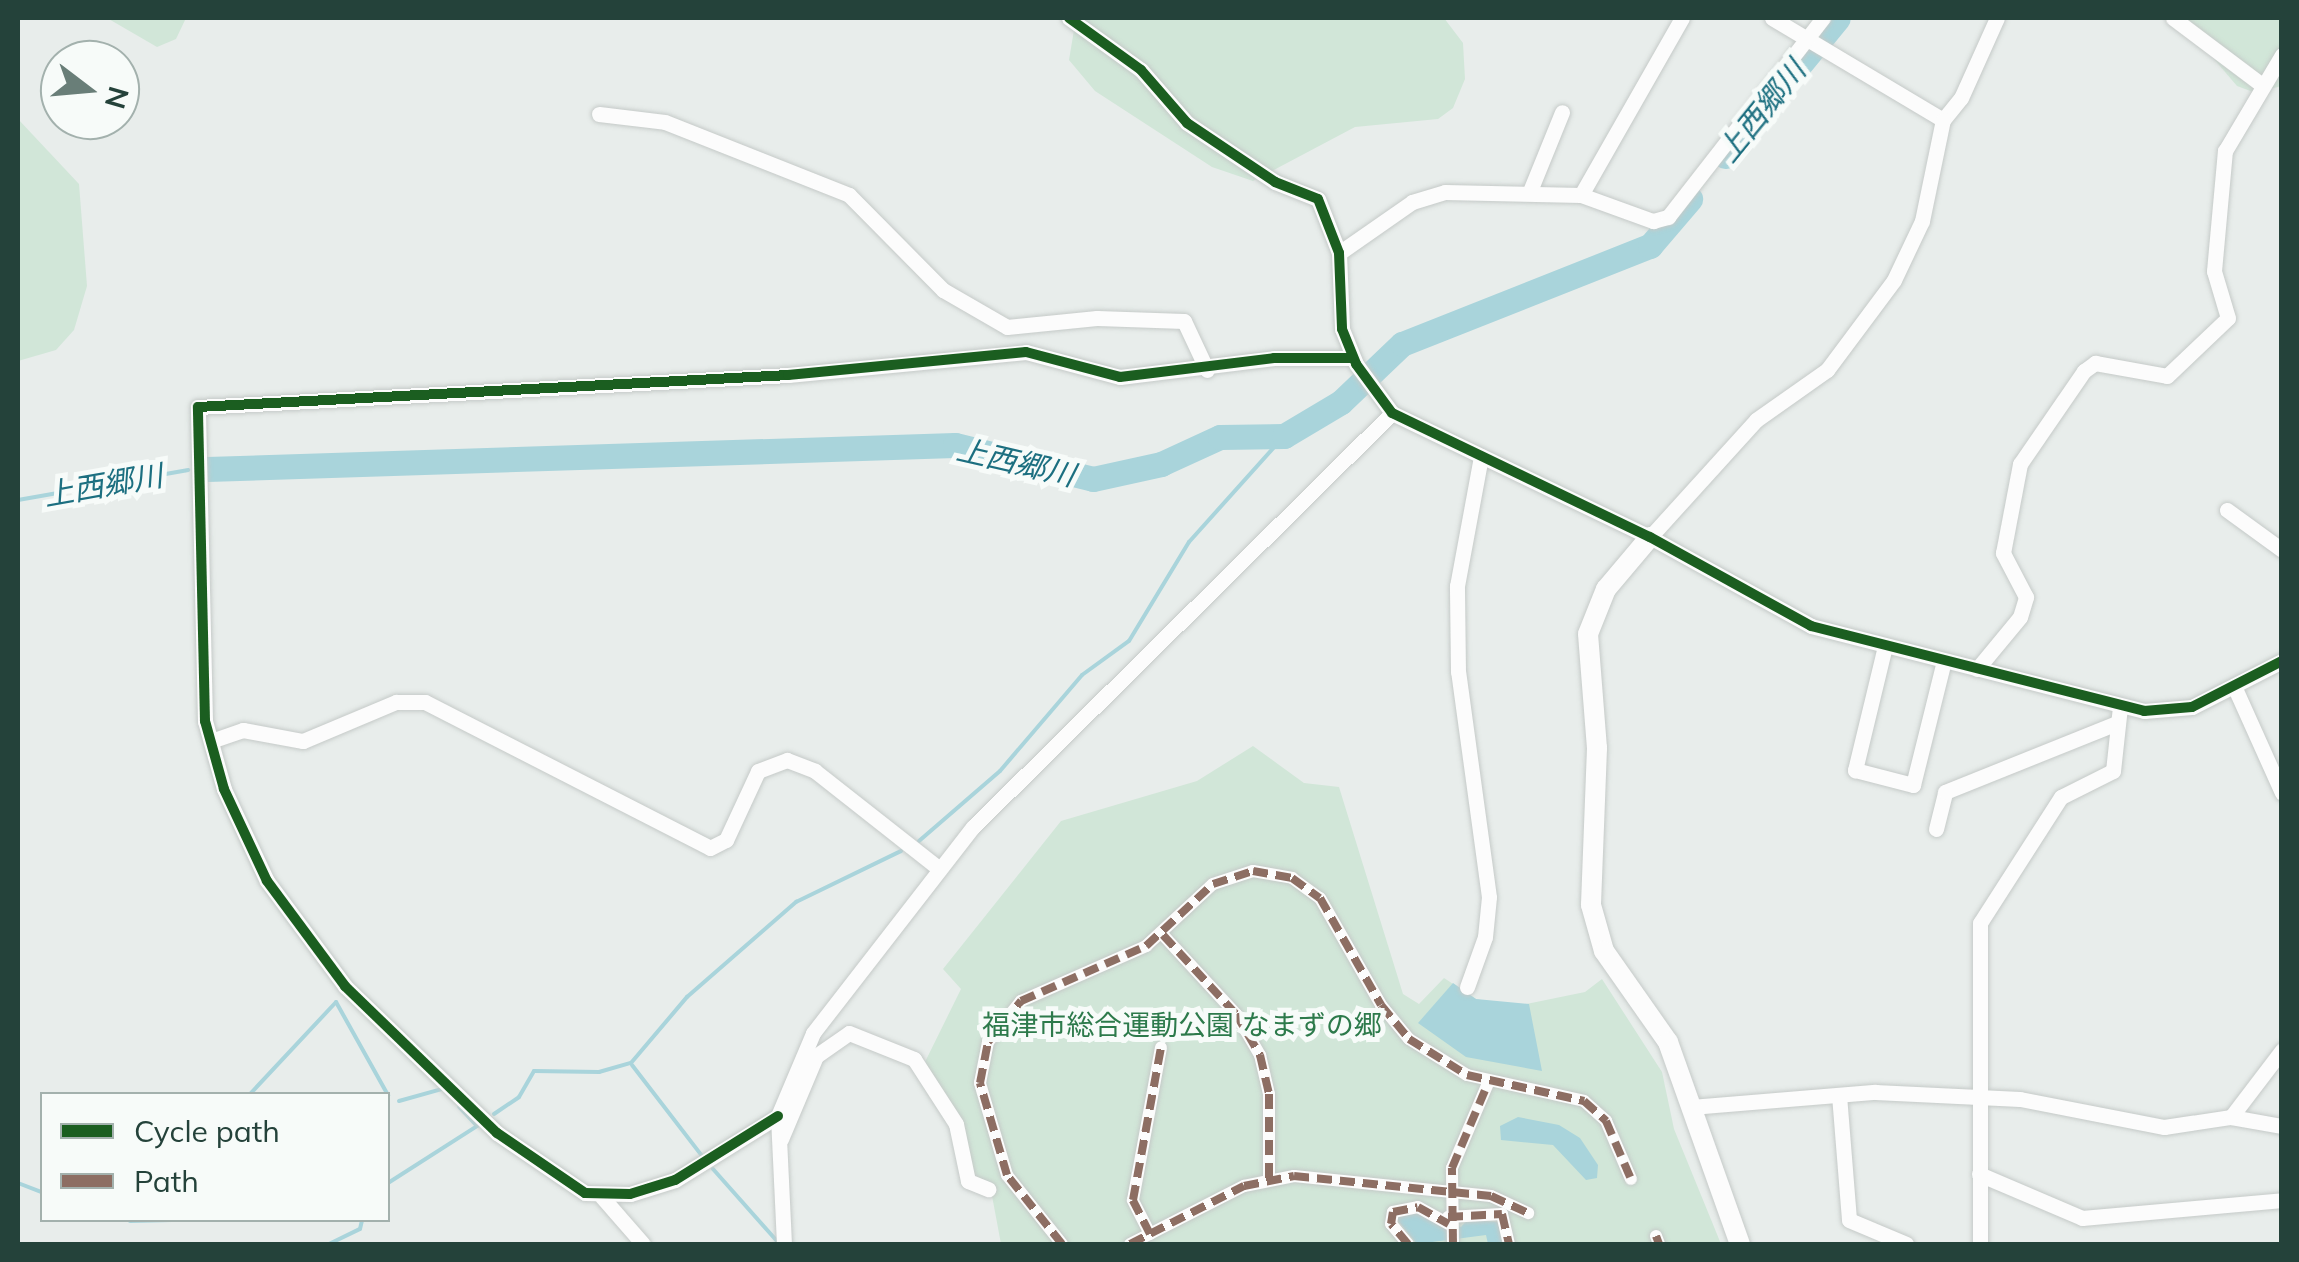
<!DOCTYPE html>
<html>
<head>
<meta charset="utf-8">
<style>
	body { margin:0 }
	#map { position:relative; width:2299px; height:1262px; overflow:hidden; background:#e8edeb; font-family:Mulish,"Noto Sans JP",sans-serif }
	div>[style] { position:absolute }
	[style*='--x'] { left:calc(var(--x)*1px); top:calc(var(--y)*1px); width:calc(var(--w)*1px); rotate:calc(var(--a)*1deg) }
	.green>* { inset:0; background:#d1e6d8 }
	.water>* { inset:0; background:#a9d4db }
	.stream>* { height:4px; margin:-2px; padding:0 2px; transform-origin:2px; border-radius:2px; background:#a9d4db }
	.river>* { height:25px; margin:-12.5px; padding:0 12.5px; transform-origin:12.5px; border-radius:12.5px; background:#a9d4db }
	.roads { filter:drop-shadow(0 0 2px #c5cac8) drop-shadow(0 0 2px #c5cac8) }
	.pedestrian>* { height:12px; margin:-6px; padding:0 6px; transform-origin:6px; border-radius:6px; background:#fcfcfc }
	.minor>* { height:15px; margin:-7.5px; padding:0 7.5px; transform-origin:7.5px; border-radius:7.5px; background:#fcfcfc }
	.tertiary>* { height:20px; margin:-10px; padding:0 10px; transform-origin:10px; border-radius:10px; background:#fcfcfc }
	.quiet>* { height:8px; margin-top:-4px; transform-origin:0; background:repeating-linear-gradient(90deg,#8d6e63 0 15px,transparent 0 23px) }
	.cycleway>* { height:10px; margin:-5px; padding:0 5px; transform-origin:5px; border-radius:5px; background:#1b5e20 }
	span { translate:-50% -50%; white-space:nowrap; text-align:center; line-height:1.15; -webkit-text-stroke:10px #f7fbf9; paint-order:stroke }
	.park-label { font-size:28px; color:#2d7a4b }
	.water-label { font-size:30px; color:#1c6f80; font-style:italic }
	.frame { position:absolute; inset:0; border:20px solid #24423a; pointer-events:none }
	.legend { position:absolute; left:40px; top:1092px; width:350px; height:130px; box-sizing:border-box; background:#f7fbf9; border:2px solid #a3b1ad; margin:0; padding:12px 18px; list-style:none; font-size:30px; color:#24423a }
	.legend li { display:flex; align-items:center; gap:20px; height:50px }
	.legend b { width:50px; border:2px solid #a3b1ad }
	.north { position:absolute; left:40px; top:40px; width:100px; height:100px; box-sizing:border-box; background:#f7fbf9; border:2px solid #a3b1ad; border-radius:50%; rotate:106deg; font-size:28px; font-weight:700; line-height:40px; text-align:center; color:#24423a }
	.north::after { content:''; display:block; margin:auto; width:35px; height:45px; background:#697e78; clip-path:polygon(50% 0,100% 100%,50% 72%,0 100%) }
</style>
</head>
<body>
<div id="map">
	<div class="green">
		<div style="clip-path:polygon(107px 18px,186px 18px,176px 39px,157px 47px)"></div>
		<div style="clip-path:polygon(1076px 18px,1444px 18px,1463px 43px,1465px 79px,1453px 108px,1438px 119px,1355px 127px,1253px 181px,1212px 167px,1095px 91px,1069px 60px)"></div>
		<div style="clip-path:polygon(2179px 18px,2281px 18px,2281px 86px,2256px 93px,2237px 86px)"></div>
		<div style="clip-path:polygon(18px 119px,79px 184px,87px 286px,74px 330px,56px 350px,18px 361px)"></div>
		<div style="clip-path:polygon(1253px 746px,1304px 783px,1339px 787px,1403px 994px,1419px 1004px,1444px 978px,1476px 999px,1512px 1007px,1585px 992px,1602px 979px,1662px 1072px,1674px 1129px,1721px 1244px,1001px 1244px,990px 1185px,974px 1179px,949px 1100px,925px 1062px,961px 989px,943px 969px,1061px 821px,1197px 781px)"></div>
	</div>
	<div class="water">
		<div style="clip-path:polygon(1453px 983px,1476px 999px,1529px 1004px,1542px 1071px,1466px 1057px,1418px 1023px)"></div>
		<div style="clip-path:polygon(1518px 1117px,1559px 1125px,1580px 1138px,1598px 1165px,1597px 1178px,1586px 1180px,1553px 1145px,1501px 1140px,1500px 1126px)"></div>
		<div style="clip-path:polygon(1417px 1211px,1461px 1227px,1467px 1220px,1498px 1222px,1502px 1244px,1488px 1244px,1486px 1235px,1417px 1244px,1395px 1217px)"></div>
	</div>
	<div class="stream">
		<div style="--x:18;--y:500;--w:173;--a:-10"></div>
		<div style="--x:919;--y:841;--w:107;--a:-40.8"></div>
		<div style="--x:1000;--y:771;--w:126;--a:-49.5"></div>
		<div style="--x:1082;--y:675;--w:58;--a:-35.9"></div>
		<div style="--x:1129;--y:641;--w:116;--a:-58.8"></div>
		<div style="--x:1189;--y:542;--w:142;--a:-48.1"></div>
		<div style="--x:632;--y:1065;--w:115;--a:52.4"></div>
		<div style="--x:250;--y:1094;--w:126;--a:-46.9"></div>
		<div style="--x:336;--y:1002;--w:107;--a:60.8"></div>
		<div style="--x:399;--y:1101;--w:45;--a:-15.6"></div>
		<div style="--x:494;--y:1114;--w:30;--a:-34"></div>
		<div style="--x:519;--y:1097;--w:30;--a:-60"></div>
		<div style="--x:534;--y:1071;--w:65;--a:0.9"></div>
		<div style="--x:599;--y:1072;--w:33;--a:-16"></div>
		<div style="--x:631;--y:1063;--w:87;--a:-49.7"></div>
		<div style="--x:687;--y:997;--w:145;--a:-41.1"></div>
		<div style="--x:796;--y:902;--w:117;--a:-25.9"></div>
		<div style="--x:713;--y:1169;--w:96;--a:48.4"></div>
		<div style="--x:18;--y:1183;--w:26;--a:21"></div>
		<div style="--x:388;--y:1183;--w:106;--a:-32.6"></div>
		<div style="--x:477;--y:1126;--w:26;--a:-133"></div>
		<div style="--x:130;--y:1221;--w:42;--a:-1.4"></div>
		<div style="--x:329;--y:1244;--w:34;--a:-26"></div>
		<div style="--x:360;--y:1229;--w:9;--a:-77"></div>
	</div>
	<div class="river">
		<div style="--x:1725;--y:156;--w:178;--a:-50.7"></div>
		<div style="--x:207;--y:469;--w:748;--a:-1.84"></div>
		<div style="--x:955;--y:445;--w:142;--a:13.8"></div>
		<div style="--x:1093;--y:479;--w:70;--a:-12.4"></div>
		<div style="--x:1161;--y:464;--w:65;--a:-24.6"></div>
		<div style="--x:1220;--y:437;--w:64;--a:-0.9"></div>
		<div style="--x:1284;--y:436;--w:66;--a:-30.8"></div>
		<div style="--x:1341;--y:402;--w:84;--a:-43.6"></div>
		<div style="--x:1402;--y:344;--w:267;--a:-21.6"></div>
		<div style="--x:1650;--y:246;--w:62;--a:-49.6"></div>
	</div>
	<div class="roads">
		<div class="pedestrian">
			<div style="--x:1163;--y:935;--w:108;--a:47.3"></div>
			<div style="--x:1236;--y:1014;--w:48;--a:59.7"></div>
			<div style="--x:1260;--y:1055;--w:40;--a:77"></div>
			<div style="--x:1269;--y:1094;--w:85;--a:90"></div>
			<div style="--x:1448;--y:1217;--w:54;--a:-3.2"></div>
			<div style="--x:1502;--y:1214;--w:31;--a:77"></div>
			<div style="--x:1150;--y:1234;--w:38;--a:-117"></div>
			<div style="--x:1133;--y:1200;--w:155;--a:-79.6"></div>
			<div style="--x:1656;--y:1236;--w:9;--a:69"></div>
			<div style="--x:1062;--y:1244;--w:88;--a:-128.6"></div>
			<div style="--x:1007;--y:1175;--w:96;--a:-106.4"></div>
			<div style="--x:980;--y:1083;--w:42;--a:-79"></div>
			<div style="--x:988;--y:1042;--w:53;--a:-51.2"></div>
			<div style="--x:1021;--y:1001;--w:137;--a:-23.7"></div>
			<div style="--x:1146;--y:946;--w:91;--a:-42.8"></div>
			<div style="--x:1213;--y:884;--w:42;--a:-18"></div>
			<div style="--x:1253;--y:871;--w:40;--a:10"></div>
			<div style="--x:1292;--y:878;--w:34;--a:36"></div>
			<div style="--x:1320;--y:898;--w:123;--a:60.3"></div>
			<div style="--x:1381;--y:1005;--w:44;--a:50.5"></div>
			<div style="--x:1409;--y:1039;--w:68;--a:31.8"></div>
			<div style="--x:1467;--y:1075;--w:120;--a:12.5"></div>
			<div style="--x:1584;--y:1101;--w:30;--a:42"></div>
			<div style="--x:1606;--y:1121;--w:63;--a:66.7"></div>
			<div style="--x:1130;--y:1244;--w:128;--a:-27"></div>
			<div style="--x:1244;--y:1186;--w:51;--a:-11.3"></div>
			<div style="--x:1294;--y:1176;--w:198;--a:5.8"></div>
			<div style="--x:1491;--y:1196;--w:41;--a:24.7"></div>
			<div style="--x:1408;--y:1244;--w:26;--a:-130"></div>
			<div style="--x:1391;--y:1224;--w:12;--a:-81"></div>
			<div style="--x:1393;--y:1212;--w:25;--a:-11"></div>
			<div style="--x:1418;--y:1207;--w:35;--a:29"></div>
			<div style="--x:1453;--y:1244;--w:76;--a:-90.8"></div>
			<div style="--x:1452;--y:1168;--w:92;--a:-67"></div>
		</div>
		<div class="minor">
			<div style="--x:1069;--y:18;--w:89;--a:35.8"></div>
			<div style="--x:1141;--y:70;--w:70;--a:49"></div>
			<div style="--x:1187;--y:123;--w:106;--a:33.8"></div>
			<div style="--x:1275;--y:182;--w:46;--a:21.6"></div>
			<div style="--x:1318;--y:199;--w:58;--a:68.7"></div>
			<div style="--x:1339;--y:253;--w:76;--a:87.7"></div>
			<div style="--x:1342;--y:329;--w:38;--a:68"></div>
			<div style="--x:1356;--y:364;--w:61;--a:53.7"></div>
			<div style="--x:1392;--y:413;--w:286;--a:25.7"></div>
			<div style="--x:1650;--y:537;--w:184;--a:28.9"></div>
			<div style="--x:1811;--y:626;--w:344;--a:14.3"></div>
			<div style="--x:2144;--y:711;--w:48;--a:-4.8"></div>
			<div style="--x:2192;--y:707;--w:101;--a:-27.1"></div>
			<div style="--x:1772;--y:18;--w:199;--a:30.8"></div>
			<div style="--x:2173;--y:18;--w:111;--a:37"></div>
			<div style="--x:599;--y:114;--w:66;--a:6.9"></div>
			<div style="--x:665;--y:122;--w:198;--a:21.6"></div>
			<div style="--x:849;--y:195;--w:134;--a:45.3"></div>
			<div style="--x:943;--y:290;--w:74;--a:30"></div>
			<div style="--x:1007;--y:327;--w:90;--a:-5.7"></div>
			<div style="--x:1097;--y:318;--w:87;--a:2"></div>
			<div style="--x:1184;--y:321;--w:54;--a:64.9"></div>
			<div style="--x:1943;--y:120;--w:28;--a:-51"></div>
			<div style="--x:1961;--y:98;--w:88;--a:-65.8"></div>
			<div style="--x:1530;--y:191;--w:85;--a:-67.9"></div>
			<div style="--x:1581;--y:195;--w:204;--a:-60.3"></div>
			<div style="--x:1339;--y:253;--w:89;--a:-34.9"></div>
			<div style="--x:1412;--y:202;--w:34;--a:-17"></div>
			<div style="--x:1445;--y:192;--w:136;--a:1.3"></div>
			<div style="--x:1581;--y:195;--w:77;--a:19.9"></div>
			<div style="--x:1653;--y:221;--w:16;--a:-15"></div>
			<div style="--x:1668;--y:217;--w:252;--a:-52.1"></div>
			<div style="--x:2227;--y:510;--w:68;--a:36"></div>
			<div style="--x:1650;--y:537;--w:158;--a:-47.8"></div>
			<div style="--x:1756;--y:420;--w:87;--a:-35.2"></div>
			<div style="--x:1827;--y:370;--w:112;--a:-53.3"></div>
			<div style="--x:1894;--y:280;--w:65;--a:-64.6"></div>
			<div style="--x:1922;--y:221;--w:103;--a:-78.3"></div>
			<div style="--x:1885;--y:646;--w:128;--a:103.6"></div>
			<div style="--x:1855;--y:770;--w:60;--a:14.5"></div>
			<div style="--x:1913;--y:785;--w:128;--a:-76"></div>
			<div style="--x:1977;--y:669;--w:67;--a:-50.4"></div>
			<div style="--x:2020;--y:617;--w:21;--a:-73"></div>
			<div style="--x:2026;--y:597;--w:50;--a:-117.6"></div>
			<div style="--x:2003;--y:553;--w:91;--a:-79.2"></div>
			<div style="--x:2020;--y:464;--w:113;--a:-55.5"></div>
			<div style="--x:2084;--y:371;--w:14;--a:-36"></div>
			<div style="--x:2095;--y:363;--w:73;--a:10.2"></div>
			<div style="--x:2167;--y:376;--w:84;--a:-43.6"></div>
			<div style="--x:2228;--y:318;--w:49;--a:-106.6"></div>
			<div style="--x:2214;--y:271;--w:121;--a:-84.8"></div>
			<div style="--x:2225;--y:151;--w:112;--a:-59.3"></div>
			<div style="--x:2234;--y:686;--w:117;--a:65.8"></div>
			<div style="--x:211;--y:741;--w:34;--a:-19"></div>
			<div style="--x:243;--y:730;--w:61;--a:10.4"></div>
			<div style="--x:303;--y:741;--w:101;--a:-22.8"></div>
			<div style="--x:396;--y:702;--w:29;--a:0"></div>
			<div style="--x:425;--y:702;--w:320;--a:27.1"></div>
			<div style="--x:710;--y:848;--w:18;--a:-27"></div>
			<div style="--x:726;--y:840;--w:76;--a:-65.1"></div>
			<div style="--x:758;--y:771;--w:31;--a:-21"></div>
			<div style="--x:787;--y:760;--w:30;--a:21"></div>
			<div style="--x:815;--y:771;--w:155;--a:38.2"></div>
			<div style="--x:1936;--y:829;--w:38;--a:-76"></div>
			<div style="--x:1945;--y:792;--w:185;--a:-21.9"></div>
			<div style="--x:1467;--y:987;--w:53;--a:-70.2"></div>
			<div style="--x:1485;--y:937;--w:40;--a:-84.3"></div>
			<div style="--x:1489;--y:897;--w:227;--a:-97.8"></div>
			<div style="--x:1458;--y:672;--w:86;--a:-90.7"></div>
			<div style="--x:1457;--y:586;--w:132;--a:-79.5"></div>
			<div style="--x:1839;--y:1095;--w:125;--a:85.4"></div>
			<div style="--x:1849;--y:1220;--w:62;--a:22.8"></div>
			<div style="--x:1691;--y:1107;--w:185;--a:-4.7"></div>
			<div style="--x:1875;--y:1092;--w:145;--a:2.8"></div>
			<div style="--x:2020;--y:1099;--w:147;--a:11"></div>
			<div style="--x:2164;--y:1127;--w:68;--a:-8.5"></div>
			<div style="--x:2231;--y:1117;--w:52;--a:10"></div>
			<div style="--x:778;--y:1116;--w:121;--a:148.1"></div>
			<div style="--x:675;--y:1180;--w:47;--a:162.7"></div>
			<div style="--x:630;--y:1194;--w:45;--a:-178.7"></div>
			<div style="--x:585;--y:1193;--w:107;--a:-145.7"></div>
			<div style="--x:497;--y:1133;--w:211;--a:-136"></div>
			<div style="--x:345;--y:986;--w:131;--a:-126.6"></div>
			<div style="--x:267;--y:881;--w:102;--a:-115.1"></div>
			<div style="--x:224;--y:789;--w:71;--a:-105.6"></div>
			<div style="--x:205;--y:721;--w:314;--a:-91.3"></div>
			<div style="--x:198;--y:407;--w:591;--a:-3.1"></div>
			<div style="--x:788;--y:375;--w:239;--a:-5.5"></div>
			<div style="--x:1026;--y:352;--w:97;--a:14.9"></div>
			<div style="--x:1120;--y:377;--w:155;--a:-7"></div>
			<div style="--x:1274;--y:358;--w:78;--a:0"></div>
			<div style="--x:2231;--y:1117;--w:84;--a:-52.7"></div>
			<div style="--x:781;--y:1139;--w:90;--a:-67.1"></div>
			<div style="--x:816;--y:1056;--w:40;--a:-34.9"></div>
			<div style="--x:849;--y:1033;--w:70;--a:21.8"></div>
			<div style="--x:914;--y:1059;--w:77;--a:57.1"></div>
			<div style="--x:956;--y:1124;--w:58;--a:78.1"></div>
			<div style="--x:968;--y:1181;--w:22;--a:22"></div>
			<div style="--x:1979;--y:1174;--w:112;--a:23.1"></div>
			<div style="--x:2082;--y:1218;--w:201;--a:-5.1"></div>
			<div style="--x:602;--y:1197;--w:62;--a:48.9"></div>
			<div style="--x:784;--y:1244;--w:128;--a:-92.7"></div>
			<div style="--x:778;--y:1116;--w:90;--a:-67.1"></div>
			<div style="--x:813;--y:1033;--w:261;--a:-52.2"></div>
			<div style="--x:973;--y:827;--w:589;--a:-44.66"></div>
			<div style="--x:1980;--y:1244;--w:321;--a:-90"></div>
			<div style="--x:1980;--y:923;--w:150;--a:-57.3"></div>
			<div style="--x:2061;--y:797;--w:58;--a:-26.6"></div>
			<div style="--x:2113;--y:771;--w:64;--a:-83.8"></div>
		</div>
		<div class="tertiary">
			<div style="--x:1650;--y:537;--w:68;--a:130.2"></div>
			<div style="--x:1606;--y:589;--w:48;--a:111.8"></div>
			<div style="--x:1588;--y:634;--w:114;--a:85.5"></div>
			<div style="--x:1597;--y:748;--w:157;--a:92.2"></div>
			<div style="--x:1591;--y:905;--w:48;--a:74.2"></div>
			<div style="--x:1604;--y:951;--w:111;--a:54.9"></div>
			<div style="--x:1668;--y:1042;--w:214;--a:70.4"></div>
		</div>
	</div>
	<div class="quiet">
		<div style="--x:1163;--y:935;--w:108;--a:47.3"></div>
		<div style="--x:1236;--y:1014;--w:48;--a:59.7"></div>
		<div style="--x:1260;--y:1055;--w:40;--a:77"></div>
		<div style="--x:1269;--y:1094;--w:85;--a:90"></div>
		<div style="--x:1448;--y:1217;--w:54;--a:-3.2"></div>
		<div style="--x:1502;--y:1214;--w:31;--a:77"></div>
		<div style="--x:1150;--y:1234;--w:38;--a:-117"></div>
		<div style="--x:1133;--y:1200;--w:155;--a:-79.6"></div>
		<div style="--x:1656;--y:1236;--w:9;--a:69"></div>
		<div style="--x:1062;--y:1244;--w:88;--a:-128.6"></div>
		<div style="--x:1007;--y:1175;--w:96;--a:-106.4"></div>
		<div style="--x:980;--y:1083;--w:42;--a:-79"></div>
		<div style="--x:988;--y:1042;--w:53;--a:-51.2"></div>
		<div style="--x:1021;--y:1001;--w:137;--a:-23.7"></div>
		<div style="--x:1146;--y:946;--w:91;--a:-42.8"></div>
		<div style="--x:1213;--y:884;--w:42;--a:-18"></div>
		<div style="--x:1253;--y:871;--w:40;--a:10"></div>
		<div style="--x:1292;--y:878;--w:34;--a:36"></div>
		<div style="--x:1320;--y:898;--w:123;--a:60.3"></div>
		<div style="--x:1381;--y:1005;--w:44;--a:50.5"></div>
		<div style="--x:1409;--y:1039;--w:68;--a:31.8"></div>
		<div style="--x:1467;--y:1075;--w:120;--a:12.5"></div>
		<div style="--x:1584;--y:1101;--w:30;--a:42"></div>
		<div style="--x:1606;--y:1121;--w:63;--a:66.7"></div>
		<div style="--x:1130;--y:1244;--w:128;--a:-27"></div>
		<div style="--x:1244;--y:1186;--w:51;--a:-11.3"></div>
		<div style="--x:1294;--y:1176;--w:198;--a:5.8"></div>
		<div style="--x:1491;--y:1196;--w:41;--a:24.7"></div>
		<div style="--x:1408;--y:1244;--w:26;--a:-130"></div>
		<div style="--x:1391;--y:1224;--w:12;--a:-81"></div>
		<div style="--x:1393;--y:1212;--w:25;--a:-11"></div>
		<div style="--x:1418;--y:1207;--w:35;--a:29"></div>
		<div style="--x:1453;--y:1244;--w:76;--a:-90.8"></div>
		<div style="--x:1452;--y:1168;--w:92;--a:-67"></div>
	</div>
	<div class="cycleway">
		<div style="--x:1069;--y:18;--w:89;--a:35.8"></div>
		<div style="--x:1141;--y:70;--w:70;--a:49"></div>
		<div style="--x:1187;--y:123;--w:106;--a:33.8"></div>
		<div style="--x:1275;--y:182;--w:46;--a:21.6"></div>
		<div style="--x:1318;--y:199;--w:58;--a:68.7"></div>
		<div style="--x:1339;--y:253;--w:76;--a:87.7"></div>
		<div style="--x:1342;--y:329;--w:38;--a:68"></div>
		<div style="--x:1356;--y:364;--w:61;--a:53.7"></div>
		<div style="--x:1392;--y:413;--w:286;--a:25.7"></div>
		<div style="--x:1650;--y:537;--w:184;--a:28.9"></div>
		<div style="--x:1811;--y:626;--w:344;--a:14.3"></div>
		<div style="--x:2144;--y:711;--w:48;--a:-4.8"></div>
		<div style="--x:2192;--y:707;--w:101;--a:-27.1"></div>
		<div style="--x:778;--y:1116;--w:121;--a:148.1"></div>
		<div style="--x:675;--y:1180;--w:47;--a:162.7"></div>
		<div style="--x:630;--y:1194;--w:45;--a:-178.7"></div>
		<div style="--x:585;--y:1193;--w:107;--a:-145.7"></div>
		<div style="--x:497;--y:1133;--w:211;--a:-136"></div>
		<div style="--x:345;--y:986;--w:131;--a:-126.6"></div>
		<div style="--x:267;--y:881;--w:102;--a:-115.1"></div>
		<div style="--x:224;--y:789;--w:71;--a:-105.6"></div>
		<div style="--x:205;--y:721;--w:314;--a:-91.3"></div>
		<div style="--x:198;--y:407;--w:591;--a:-3.1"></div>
		<div style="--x:788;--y:375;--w:239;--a:-5.5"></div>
		<div style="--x:1026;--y:352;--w:97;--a:14.9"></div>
		<div style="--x:1120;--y:377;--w:155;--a:-7"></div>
		<div style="--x:1274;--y:358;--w:78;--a:0"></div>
	</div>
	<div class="park-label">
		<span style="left:1182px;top:1025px">福津市総合運動公園 なまずの郷</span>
	</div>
	<div class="water-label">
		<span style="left:1761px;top:111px;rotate:-51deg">上西郷川</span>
		<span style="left:1016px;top:462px;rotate:13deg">上西郷川</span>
		<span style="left:103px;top:485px;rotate:-10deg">上西郷川</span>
	</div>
	<div class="frame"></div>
	<ul class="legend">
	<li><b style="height:12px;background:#1b5e20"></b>Cycle path</li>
	<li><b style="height:12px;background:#8d6e63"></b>Path</li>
	</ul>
	<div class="north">N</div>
</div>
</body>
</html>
